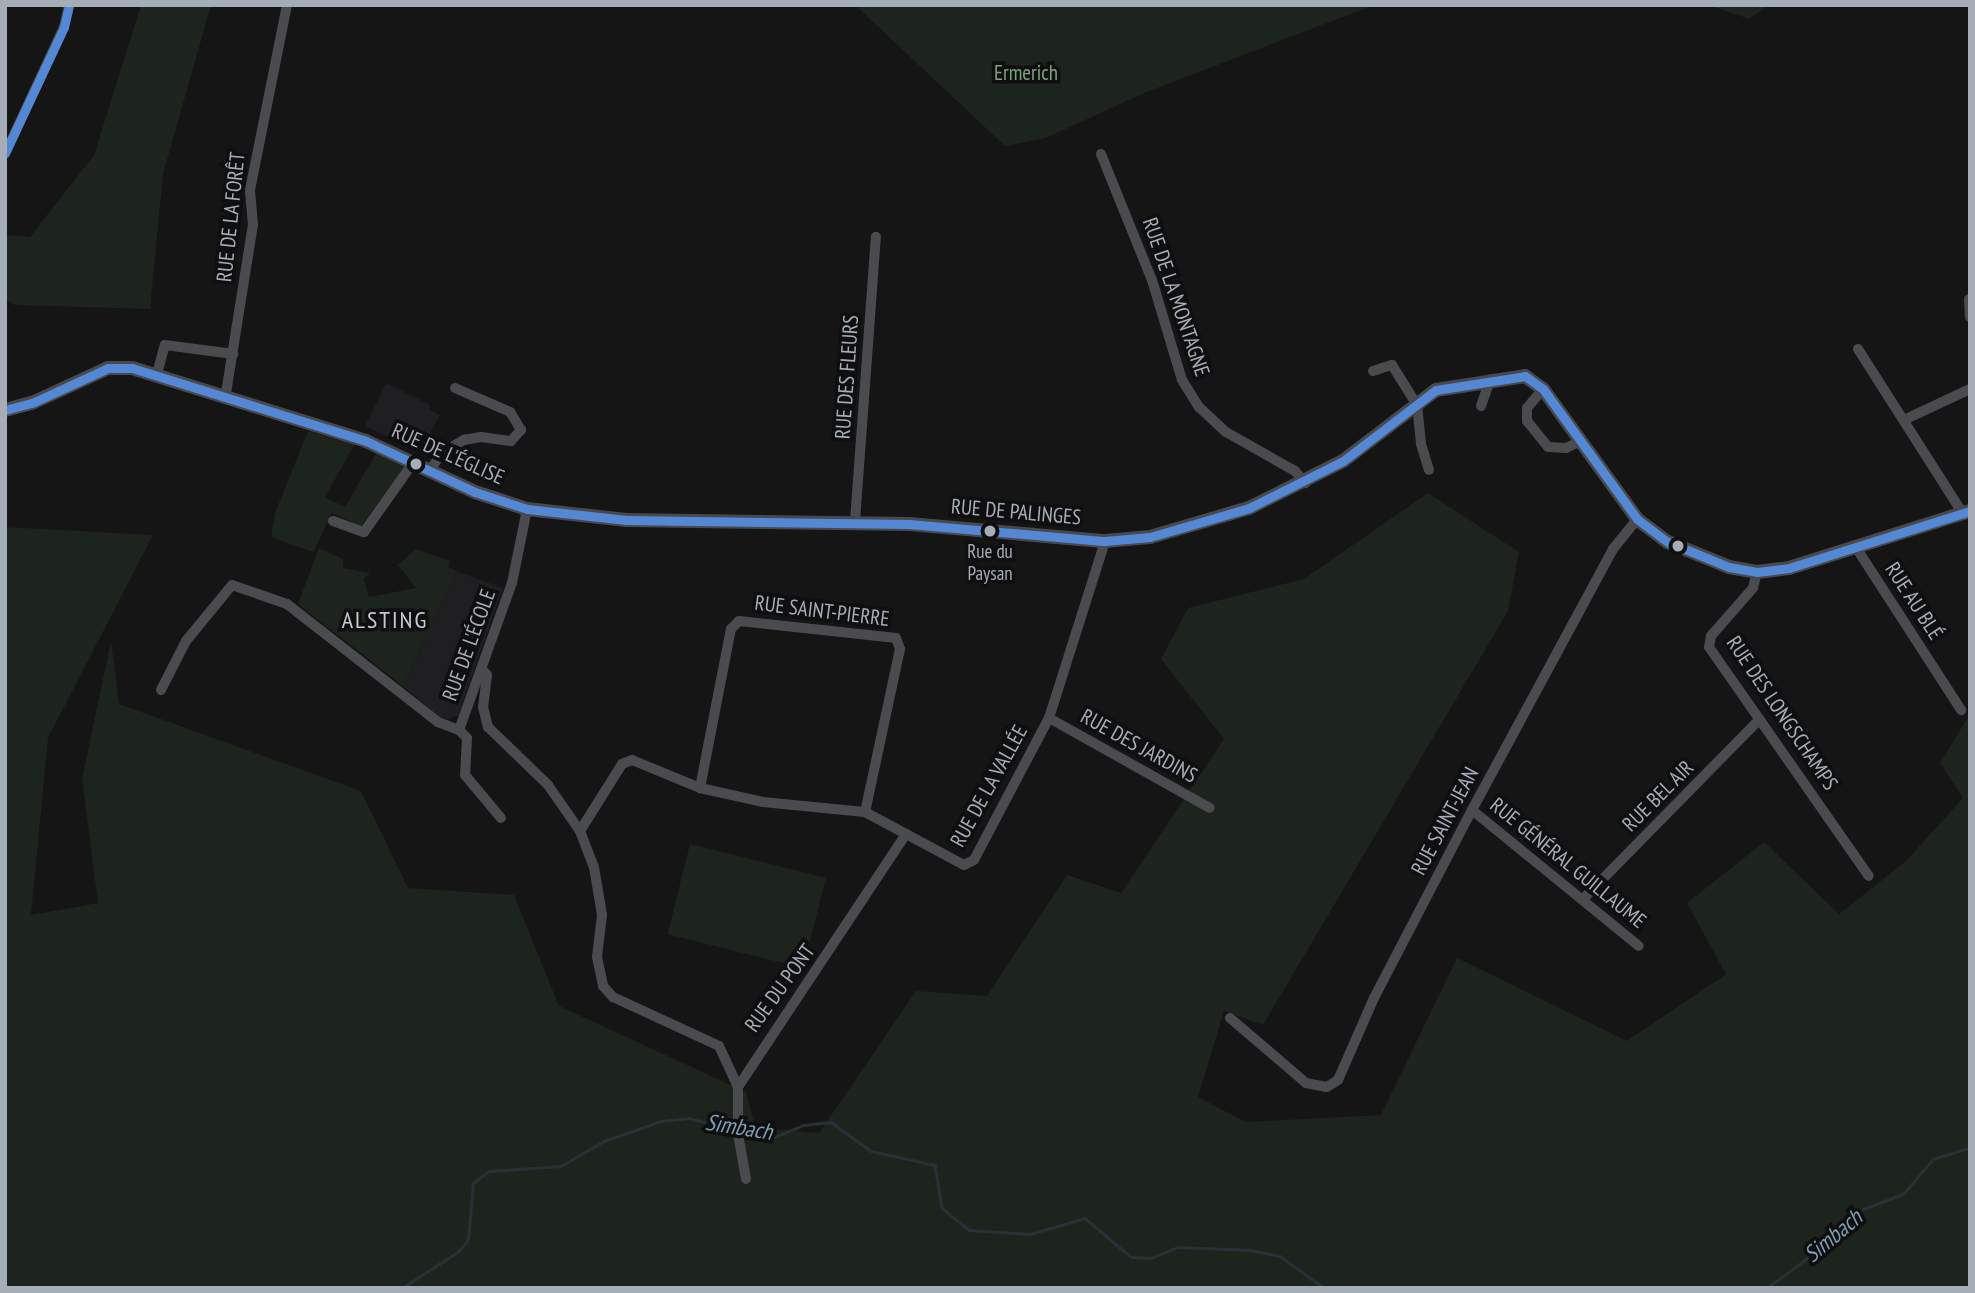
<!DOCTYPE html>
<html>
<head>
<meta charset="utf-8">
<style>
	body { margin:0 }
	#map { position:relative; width:1975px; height:1293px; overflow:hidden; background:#151515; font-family:"PT Sans Narrow",sans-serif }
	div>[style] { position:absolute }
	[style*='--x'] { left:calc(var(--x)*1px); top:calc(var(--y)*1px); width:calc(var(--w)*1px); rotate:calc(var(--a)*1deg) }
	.built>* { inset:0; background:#1f1f21 }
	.green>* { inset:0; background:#1d231d; transform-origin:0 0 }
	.stream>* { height:2.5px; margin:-1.25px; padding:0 1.25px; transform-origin:1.25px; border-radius:1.25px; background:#283136 }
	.street>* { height:10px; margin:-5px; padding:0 5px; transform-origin:5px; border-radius:5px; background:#494b4e }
	.secondary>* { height:14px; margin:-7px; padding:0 7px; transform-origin:7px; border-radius:7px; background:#48494c }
	.bus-1>* { height:9px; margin:-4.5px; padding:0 4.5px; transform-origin:4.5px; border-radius:4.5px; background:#5488d4 }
	.dots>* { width:19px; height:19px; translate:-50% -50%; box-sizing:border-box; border:4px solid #0f0f11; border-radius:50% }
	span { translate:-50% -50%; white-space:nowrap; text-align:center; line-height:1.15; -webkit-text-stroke:7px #0f0f11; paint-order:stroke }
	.bus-label { font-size:19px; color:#a5adb6 }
	.park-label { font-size:21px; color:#7fa17c }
	.street-label { font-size:21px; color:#a5adb6 }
	.water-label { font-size:23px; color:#7c9fb1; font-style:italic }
	.quarter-label { font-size:24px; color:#c6cbd2; letter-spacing:2px }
	.frame { position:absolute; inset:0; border:7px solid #a5adb6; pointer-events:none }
</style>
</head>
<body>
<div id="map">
	<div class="built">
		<div style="clip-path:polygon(386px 383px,430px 405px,429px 409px,440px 415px,420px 452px,365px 426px)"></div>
		<div style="clip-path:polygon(456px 571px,503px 588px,458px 716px,447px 719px,438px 716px,403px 686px)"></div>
	</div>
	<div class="green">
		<div style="clip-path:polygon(141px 5px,211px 5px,163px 174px,150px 309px,15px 305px,5px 299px,5px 235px,30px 237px,94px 155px)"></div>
		<div style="clip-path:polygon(855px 5px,1374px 5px,1144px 93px,1046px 138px,1005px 146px)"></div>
		<div style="clip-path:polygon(1709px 5px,1769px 5px,1749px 19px)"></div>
		<div style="clip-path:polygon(308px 431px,355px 444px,325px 497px,345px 507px,377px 452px,405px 467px,361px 526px,332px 513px,313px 552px,271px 537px,275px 513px)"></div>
		<div style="clip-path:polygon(1428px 493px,1519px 552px,1508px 611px,1263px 1025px,1224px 1011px,1198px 1097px,1246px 1122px,1381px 1115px,1457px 958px,1627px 1041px,1726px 974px,1687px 903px,1764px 842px,1839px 914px,1905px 862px,1963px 798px,1940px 763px,1970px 714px,1970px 1288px,5px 1288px,5px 527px,153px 535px,48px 738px,31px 915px,98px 903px,82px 779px,111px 641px,119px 704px,361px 791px,408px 888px,514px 895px,559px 1006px,746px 1092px,755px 1127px,819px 1133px,916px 991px,987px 996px,1067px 875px,1121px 893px,1224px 739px,1161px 659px,1188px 608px,1304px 579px)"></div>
		<div style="clip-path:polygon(319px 548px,343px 559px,343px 568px,370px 573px,364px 579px,369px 597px,416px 588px,398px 565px,416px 549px,450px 561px,448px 567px,456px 571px,403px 686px,298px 604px)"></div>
		<div style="left:690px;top:844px;width:140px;height:93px;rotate:14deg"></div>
	</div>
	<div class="stream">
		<div style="--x:743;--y:1132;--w:32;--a:9"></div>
		<div style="--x:775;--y:1137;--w:30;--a:-23"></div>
		<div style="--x:803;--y:1125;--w:28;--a:-6"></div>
		<div style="--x:831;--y:1122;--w:49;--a:35.9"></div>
		<div style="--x:871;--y:1151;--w:66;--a:12.3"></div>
		<div style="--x:935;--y:1165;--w:44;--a:80.8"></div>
		<div style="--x:942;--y:1208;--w:35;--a:39"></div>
		<div style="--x:969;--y:1230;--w:61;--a:3.8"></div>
		<div style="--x:1030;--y:1234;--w:57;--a:-16.2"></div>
		<div style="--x:1085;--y:1218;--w:60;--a:40.3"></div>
		<div style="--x:1131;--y:1257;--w:20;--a:3"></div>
		<div style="--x:1151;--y:1258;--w:29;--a:-22"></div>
		<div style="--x:1178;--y:1247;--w:73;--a:2.4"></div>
		<div style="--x:1251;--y:1250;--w:30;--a:12"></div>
		<div style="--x:1280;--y:1256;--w:54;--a:36"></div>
		<div style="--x:402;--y:1288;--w:68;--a:-33"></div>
		<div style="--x:459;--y:1251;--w:14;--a:-51"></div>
		<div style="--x:468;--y:1240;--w:57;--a:-85"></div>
		<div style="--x:473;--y:1183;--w:20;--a:-37"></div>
		<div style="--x:489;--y:1171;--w:72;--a:-4"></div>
		<div style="--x:561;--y:1166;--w:50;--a:-30.2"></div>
		<div style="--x:604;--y:1141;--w:60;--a:-19.3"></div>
		<div style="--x:661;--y:1121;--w:28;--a:-6"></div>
		<div style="--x:689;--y:1118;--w:46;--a:15.3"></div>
		<div style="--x:1767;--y:1288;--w:101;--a:-36.5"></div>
		<div style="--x:1848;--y:1228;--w:22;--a:-54"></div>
		<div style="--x:1861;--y:1210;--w:45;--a:-20.9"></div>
		<div style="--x:1903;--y:1194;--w:46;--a:-49.4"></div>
		<div style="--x:1933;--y:1159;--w:39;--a:-17"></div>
	</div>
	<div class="street">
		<div style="--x:5;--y:154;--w:140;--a:-65.1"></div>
		<div style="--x:64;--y:27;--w:23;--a:-77"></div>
		<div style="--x:1101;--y:154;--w:136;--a:68"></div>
		<div style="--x:1152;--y:280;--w:104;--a:73.3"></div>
		<div style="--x:1182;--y:380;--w:32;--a:58"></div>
		<div style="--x:1199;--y:407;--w:37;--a:43"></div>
		<div style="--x:1226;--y:432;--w:79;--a:29.5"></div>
		<div style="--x:1295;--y:471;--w:16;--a:50"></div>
		<div style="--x:1969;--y:299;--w:18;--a:87"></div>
		<div style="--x:1858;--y:349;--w:193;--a:57.5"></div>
		<div style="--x:1373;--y:371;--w:20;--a:-18"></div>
		<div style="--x:1392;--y:365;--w:47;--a:58"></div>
		<div style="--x:1417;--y:405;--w:39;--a:84"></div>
		<div style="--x:1421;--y:444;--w:27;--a:73"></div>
		<div style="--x:157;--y:374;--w:30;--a:-75"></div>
		<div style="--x:165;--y:345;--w:69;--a:7.5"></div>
		<div style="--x:1543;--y:389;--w:25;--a:130"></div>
		<div style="--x:1527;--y:408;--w:13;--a:90"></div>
		<div style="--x:1527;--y:421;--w:33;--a:51"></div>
		<div style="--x:1548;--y:447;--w:18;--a:3"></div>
		<div style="--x:1566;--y:448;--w:14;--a:-25"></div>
		<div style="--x:226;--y:393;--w:170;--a:-80.9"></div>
		<div style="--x:253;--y:225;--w:35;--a:-95"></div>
		<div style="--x:250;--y:190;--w:189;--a:-78.7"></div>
		<div style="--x:1481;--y:406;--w:28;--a:-71"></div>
		<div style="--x:1906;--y:419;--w:71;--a:-25.1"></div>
		<div style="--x:430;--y:470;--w:21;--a:-55"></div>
		<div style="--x:442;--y:453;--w:26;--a:-31"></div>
		<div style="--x:464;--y:440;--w:17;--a:-10"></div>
		<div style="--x:481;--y:437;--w:30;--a:8"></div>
		<div style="--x:511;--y:441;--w:15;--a:-48"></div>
		<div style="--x:521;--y:430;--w:21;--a:-121"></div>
		<div style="--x:510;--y:412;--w:60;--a:-156.4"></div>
		<div style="--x:333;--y:521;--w:33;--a:20"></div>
		<div style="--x:364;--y:532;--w:85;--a:-54.6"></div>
		<div style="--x:855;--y:521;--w:285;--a:-85.8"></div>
		<div style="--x:1857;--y:549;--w:192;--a:57.1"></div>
		<div style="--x:1757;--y:572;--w:16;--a:104"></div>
		<div style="--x:1753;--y:588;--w:64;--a:131.2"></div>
		<div style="--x:1711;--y:636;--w:11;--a:100"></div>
		<div style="--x:1709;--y:647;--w:279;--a:55.1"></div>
		<div style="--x:482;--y:669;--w:8;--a:50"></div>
		<div style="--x:487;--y:675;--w:32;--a:97"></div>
		<div style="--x:483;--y:707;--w:21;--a:76"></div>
		<div style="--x:488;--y:727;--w:83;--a:44"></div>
		<div style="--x:548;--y:785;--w:56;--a:55.2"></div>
		<div style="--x:580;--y:831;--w:39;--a:69"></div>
		<div style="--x:594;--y:867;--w:49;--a:80.5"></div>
		<div style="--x:602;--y:915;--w:42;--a:96.8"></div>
		<div style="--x:597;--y:957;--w:30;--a:78"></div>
		<div style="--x:603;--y:986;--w:15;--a:48"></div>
		<div style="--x:613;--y:997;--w:117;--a:24.8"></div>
		<div style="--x:719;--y:1046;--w:45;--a:65.1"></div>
		<div style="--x:161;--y:690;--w:55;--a:-63"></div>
		<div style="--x:186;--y:641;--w:72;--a:-50.6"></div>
		<div style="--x:232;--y:585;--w:58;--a:19.1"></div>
		<div style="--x:287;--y:604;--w:192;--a:38"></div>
		<div style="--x:438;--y:722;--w:22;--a:21"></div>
		<div style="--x:459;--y:730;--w:11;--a:45"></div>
		<div style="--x:467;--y:738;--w:37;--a:93"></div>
		<div style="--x:465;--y:775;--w:56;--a:50.1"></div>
		<div style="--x:1049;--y:718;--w:184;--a:29.2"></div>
		<div style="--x:459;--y:730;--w:156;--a:-70.2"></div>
		<div style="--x:512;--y:583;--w:76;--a:-78.5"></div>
		<div style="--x:700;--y:788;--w:162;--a:-79"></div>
		<div style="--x:731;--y:629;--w:11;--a:-45"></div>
		<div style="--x:739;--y:621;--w:158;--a:6.2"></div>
		<div style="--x:896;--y:638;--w:12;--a:70"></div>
		<div style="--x:900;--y:649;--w:167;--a:102.1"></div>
		<div style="--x:1472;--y:810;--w:215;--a:39.2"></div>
		<div style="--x:580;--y:831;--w:79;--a:-57.9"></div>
		<div style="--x:622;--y:764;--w:11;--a:-22"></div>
		<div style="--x:632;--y:760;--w:74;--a:22.4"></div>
		<div style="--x:700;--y:788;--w:65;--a:12.5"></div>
		<div style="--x:763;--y:802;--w:102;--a:5.6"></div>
		<div style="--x:865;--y:812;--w:112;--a:28.2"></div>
		<div style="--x:964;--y:865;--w:11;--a:-27"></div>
		<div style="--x:974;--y:860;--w:161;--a:-62.2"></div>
		<div style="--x:1049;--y:718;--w:186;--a:-72.4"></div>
		<div style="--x:1583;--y:899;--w:252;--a:-45.5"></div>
		<div style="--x:1230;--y:1018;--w:100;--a:40.5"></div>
		<div style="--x:1306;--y:1083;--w:21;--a:11"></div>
		<div style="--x:1327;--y:1087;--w:13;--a:-32"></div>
		<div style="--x:1338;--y:1080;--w:90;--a:-66.3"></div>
		<div style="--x:1374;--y:998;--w:212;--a:-62.5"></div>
		<div style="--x:1472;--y:810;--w:297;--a:-61.6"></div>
		<div style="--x:1613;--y:549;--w:38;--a:-51"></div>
		<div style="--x:746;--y:1179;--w:46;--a:-100.1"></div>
		<div style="--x:738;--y:1134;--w:47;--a:-90"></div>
		<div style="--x:738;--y:1087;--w:304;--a:-56.4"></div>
	</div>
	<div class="secondary">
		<div style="--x:5;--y:410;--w:28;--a:-15"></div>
		<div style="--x:32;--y:403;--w:84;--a:-24.7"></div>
		<div style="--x:108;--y:368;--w:24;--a:0"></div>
		<div style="--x:132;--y:368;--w:245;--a:17.3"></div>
		<div style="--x:366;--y:441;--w:120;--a:25.1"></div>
		<div style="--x:475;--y:492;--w:55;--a:18.1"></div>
		<div style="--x:527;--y:509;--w:100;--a:6.3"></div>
		<div style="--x:626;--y:520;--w:283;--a:0.8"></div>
		<div style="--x:909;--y:524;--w:197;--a:5"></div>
		<div style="--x:1105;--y:541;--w:45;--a:-5.1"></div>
		<div style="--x:1150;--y:537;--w:103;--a:-16.3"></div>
		<div style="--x:1249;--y:508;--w:105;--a:-26.6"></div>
		<div style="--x:1343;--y:461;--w:117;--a:-37.4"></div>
		<div style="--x:1436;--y:390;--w:90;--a:-8.9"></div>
		<div style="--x:1525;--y:376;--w:22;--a:36"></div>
		<div style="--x:1543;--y:389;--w:160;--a:54.1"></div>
		<div style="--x:1637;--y:519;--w:39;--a:37"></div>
		<div style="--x:1668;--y:542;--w:66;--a:22.3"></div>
		<div style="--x:1729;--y:567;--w:28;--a:10"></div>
		<div style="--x:1757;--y:572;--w:32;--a:-7"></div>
		<div style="--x:1789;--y:568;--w:190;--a:-17.5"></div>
	</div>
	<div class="bus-1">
		<div style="--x:5;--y:153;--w:139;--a:-64.9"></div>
		<div style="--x:64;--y:27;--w:23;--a:-77"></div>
		<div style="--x:5;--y:410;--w:28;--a:-15"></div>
		<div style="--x:32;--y:403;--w:84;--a:-24.7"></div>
		<div style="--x:108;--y:368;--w:24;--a:0"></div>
		<div style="--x:132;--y:368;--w:245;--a:17.3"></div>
		<div style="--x:366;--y:441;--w:120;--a:25.1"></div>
		<div style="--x:475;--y:492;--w:55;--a:18.1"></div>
		<div style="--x:527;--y:509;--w:100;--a:6.3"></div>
		<div style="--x:626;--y:520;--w:283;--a:0.8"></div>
		<div style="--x:909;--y:524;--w:197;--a:5"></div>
		<div style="--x:1105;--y:541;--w:45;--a:-5.1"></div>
		<div style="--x:1150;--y:537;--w:103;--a:-16.3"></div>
		<div style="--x:1249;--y:508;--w:105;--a:-26.6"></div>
		<div style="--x:1343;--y:461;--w:117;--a:-37.4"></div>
		<div style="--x:1436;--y:390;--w:90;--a:-8.9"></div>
		<div style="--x:1525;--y:376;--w:22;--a:36"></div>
		<div style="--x:1543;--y:389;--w:160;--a:54.1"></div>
		<div style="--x:1637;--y:519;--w:39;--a:37"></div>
		<div style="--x:1668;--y:542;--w:66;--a:22.3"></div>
		<div style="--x:1729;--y:567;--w:28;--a:10"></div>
		<div style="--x:1757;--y:572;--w:32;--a:-7"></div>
		<div style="--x:1789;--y:568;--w:190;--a:-17.5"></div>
	</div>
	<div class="dots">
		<div style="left:416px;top:464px;background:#a5adb6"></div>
		<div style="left:990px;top:531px;background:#a5adb6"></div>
		<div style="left:1678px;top:546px;background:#a5adb6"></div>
	</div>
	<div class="bus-label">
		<span style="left:990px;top:563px">Rue du<br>Paysan</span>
	</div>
	<div class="park-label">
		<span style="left:1026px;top:73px">Ermerich</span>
	</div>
	<div class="street-label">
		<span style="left:231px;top:217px;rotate:-84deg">RUE DE LA FORÊT</span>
		<span style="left:1176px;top:297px;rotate:71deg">RUE DE LA MONTAGNE</span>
		<span style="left:847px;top:377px;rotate:-86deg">RUE DES FLEURS</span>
		<span style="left:448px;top:454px;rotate:24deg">RUE DE L'ÉGLISE</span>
		<span style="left:1016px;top:512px;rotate:5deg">RUE DE PALINGES</span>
		<span style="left:1914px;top:601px;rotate:57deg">RUE AU BLÉ</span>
		<span style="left:822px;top:611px;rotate:7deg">RUE SAINT-PIERRE</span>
		<span style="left:469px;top:645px;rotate:-70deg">RUE DE L'ÉCOLE</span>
		<span style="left:1782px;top:713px;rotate:56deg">RUE DES LONGSCHAMPS</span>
		<span style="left:1139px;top:746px;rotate:29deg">RUE DES JARDINS</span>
		<span style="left:989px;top:786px;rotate:-61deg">RUE DE LA VALLÉE</span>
		<span style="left:1658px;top:796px;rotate:-45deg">RUE BEL AIR</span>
		<span style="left:1445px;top:821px;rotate:-62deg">RUE SAINT-JEAN</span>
		<span style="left:1568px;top:863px;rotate:39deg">RUE GÉNÉRAL GUILLAUME</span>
		<span style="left:780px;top:988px;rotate:-54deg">RUE DU PONT</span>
	</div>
	<div class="water-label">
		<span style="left:739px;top:1127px;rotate:9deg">Simbach</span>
		<span style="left:1833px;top:1236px;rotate:-40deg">Simbach</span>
	</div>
	<div class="quarter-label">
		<span style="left:385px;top:620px">ALSTING</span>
	</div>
	<div class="frame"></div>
</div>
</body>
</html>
